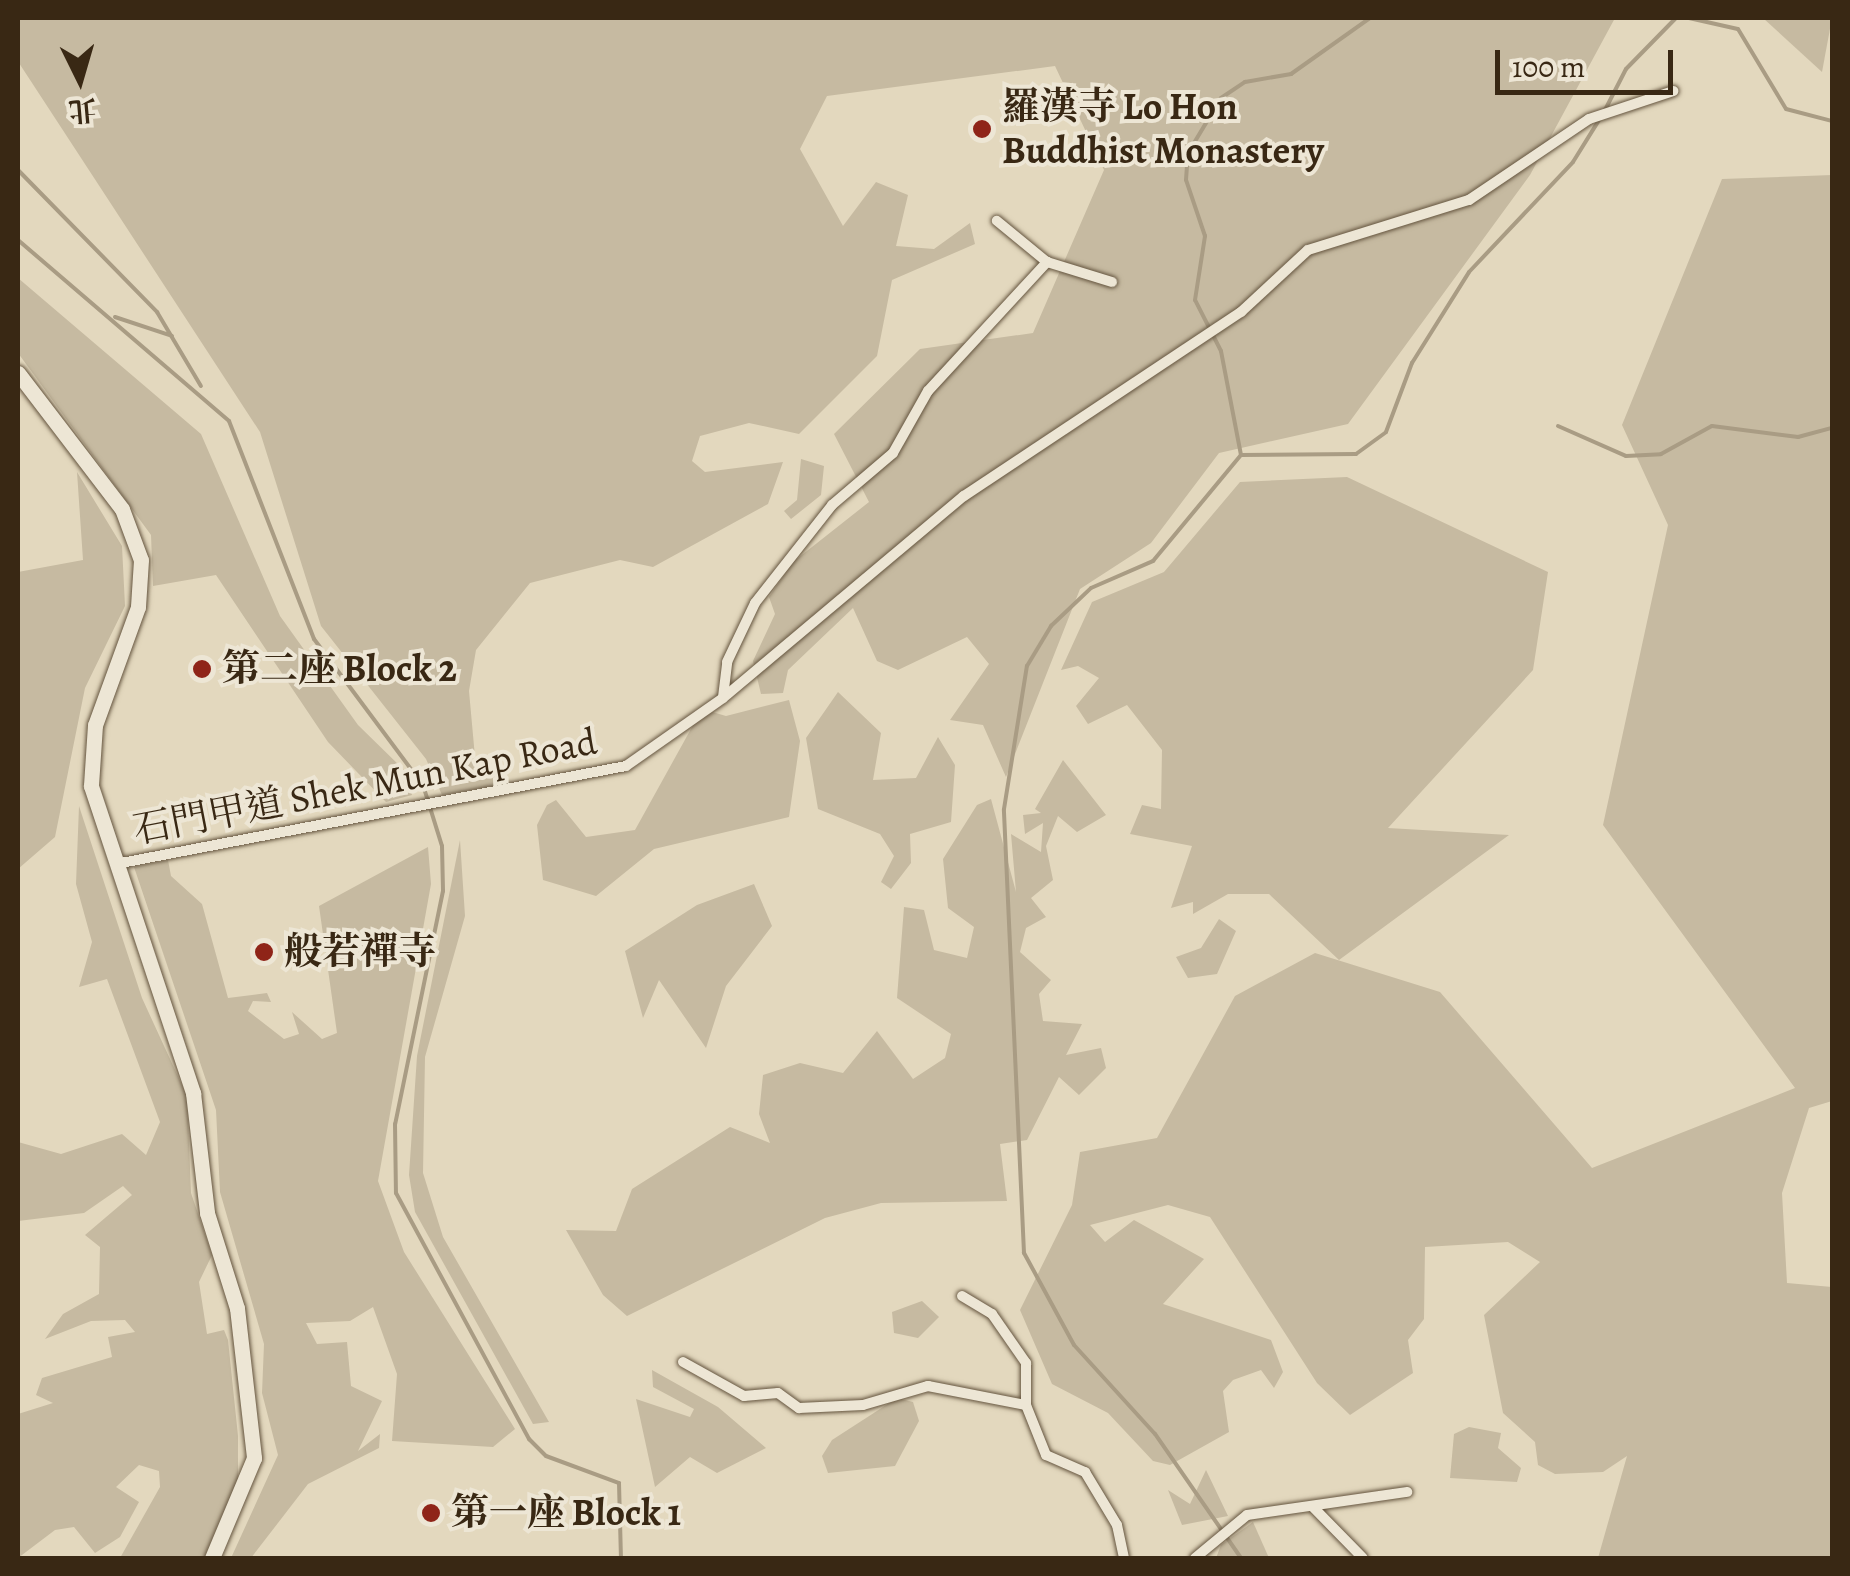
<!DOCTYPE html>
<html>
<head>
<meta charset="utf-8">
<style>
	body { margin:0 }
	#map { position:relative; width:1850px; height:1576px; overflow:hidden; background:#e3d8be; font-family:Alegreya,"Noto Serif TC",serif }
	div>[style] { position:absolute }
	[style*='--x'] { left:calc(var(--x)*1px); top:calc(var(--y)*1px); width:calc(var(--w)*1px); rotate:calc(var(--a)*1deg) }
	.green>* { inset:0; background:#c6baa1 }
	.stream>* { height:4px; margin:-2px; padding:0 2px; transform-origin:2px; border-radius:2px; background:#a99c84 }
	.roads { filter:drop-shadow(0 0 2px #64543e) drop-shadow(0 0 2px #64543e) }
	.minor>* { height:10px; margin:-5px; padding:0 5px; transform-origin:5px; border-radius:5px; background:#ede6d5 }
	.secondary>* { height:15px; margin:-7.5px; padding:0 7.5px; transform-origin:7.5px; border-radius:7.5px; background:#ede6d5 }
	.dots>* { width:28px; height:28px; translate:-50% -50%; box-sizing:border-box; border:5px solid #ede6d5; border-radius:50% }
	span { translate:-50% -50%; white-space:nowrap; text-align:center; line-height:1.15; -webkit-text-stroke:8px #ede6d5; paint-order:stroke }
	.poi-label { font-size:38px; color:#392814; font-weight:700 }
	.left { translate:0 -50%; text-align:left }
	.street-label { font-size:38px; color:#392814 }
	.frame { position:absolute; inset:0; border:20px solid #392814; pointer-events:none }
	.north { position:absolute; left:30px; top:30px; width:100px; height:100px; -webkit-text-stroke:8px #ede6d5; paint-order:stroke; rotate:175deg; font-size:28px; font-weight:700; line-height:40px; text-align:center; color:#392814 }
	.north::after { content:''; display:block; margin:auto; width:35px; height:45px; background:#392814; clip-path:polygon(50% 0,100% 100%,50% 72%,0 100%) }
	.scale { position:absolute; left:1495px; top:50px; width:178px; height:45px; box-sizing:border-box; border:5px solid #392814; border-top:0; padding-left:12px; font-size:30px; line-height:35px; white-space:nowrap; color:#392814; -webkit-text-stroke:8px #ede6d5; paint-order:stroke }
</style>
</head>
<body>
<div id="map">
	<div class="green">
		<div style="clip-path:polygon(18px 18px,1615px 18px,1530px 175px,1348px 424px,1219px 453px,1151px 543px,1080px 589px,1006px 777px,983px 725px,950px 720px,989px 664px,967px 637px,898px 670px,877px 661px,853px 608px,788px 670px,783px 693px,761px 694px,753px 661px,775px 614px,769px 597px,793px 562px,869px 502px,834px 434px,920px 349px,1033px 333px,1104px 170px,1055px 66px,827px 96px,800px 149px,843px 226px,876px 182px,908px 195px,896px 246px,934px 249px,970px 223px,975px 244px,892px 280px,877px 356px,799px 434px,749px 423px,700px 436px,692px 461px,705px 472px,783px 462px,768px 504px,653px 567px,620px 560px,530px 583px,476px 650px,469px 691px,475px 757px,510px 783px,442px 795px,426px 759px,321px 626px,260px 432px,19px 63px)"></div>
		<div style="clip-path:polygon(1763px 18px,1832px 18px,1822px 72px)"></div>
		<div style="clip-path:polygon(1832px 175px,1832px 1101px,1809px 1108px,1782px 1193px,1787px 1283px,1832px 1287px,1832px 1558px,1598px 1558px,1627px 1456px,1603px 1472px,1555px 1474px,1538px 1465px,1535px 1442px,1503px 1413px,1484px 1315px,1540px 1262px,1508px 1242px,1425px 1247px,1424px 1319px,1408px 1340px,1413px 1373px,1350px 1415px,1317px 1383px,1210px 1217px,1168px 1205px,1090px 1225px,1105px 1242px,1134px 1220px,1204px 1259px,1163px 1304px,1271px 1340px,1283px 1372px,1274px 1388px,1261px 1370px,1233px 1380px,1223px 1391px,1229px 1432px,1170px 1465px,1153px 1461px,1108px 1413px,1052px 1384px,1020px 1310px,1072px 1205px,1080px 1152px,1157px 1138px,1235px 996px,1315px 953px,1440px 992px,1592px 1168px,1795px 1088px,1603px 825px,1668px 525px,1622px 425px,1722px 179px)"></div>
		<div style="clip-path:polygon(18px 278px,201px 434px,280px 616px,358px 725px,404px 770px,412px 795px,386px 802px,328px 742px,216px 575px,153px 586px,151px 535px,18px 353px)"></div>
		<div style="clip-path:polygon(801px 459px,824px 466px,821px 495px,791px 519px,784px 511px,797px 500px)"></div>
		<div style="clip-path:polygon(77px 472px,122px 546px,125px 606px,85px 688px,55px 837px,18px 869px,18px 572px,83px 560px)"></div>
		<div style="clip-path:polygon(1347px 477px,1548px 572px,1533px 670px,1388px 828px,1509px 835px,1339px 960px,1269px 894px,1228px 894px,1193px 914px,1193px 902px,1171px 908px,1192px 846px,1130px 834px,1142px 805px,1161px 809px,1162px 750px,1127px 705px,1088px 724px,1076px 706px,1099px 678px,1078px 666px,1061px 670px,1092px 602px,1164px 572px,1240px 482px)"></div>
		<div style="clip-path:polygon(838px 692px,881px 733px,873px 780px,916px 778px,938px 737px,955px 765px,951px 822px,910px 834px,911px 863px,891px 889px,881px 882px,894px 856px,880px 834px,818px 809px,806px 738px)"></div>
		<div style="clip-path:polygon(789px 700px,800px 741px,789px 817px,654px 849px,596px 896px,543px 880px,537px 825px,547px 805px,556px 800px,586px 837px,635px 830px,702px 709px,726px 716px)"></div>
		<div style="clip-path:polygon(1063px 760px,1106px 815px,1077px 832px,1058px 816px,1046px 846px,1053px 880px,1031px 898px,1046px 917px,1026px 928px,1020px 952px,1051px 980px,1039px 994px,1043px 1021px,1082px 1024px,1066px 1055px,1101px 1048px,1106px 1068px,1079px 1095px,1059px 1077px,1027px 1140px,1000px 1144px,1007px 1201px,881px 1203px,825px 1218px,627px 1316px,603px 1295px,566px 1230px,616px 1231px,632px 1189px,730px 1127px,770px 1143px,759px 1114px,763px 1075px,800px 1063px,843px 1073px,877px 1031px,913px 1079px,945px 1058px,951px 1034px,897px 998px,904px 907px,924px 910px,934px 950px,967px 958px,974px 927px,948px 908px,943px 859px,977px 805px,991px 799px,1016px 892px,1011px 834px,1041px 852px,1043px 823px,1025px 834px,1023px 815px,1041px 813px,1035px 809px)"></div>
		<div style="clip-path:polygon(79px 806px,142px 998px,187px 1096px,191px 1193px,212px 1255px,199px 1282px,207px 1334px,224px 1330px,228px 1340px,238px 1436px,238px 1486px,209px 1558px,120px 1558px,160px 1487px,159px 1471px,139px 1465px,116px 1487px,139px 1502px,120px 1537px,95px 1553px,74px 1527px,55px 1530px,18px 1558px,18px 1414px,53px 1403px,36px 1395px,42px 1378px,112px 1357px,108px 1337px,135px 1332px,125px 1320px,91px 1321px,45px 1339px,63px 1314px,99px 1294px,100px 1247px,85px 1235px,132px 1195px,123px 1186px,84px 1213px,18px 1221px,18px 1142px,61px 1154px,122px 1134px,146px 1155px,160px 1122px,107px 979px,79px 987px,92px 942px,76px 884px)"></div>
		<div style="clip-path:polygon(460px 840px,465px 916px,425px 1057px,423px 1173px,443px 1237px,549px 1422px,533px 1424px,415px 1212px,409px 1175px,417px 1056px)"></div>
		<div style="clip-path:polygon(428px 847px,431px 884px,378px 1181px,404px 1252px,515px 1429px,493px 1447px,392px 1441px,397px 1374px,373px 1307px,350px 1321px,306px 1323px,317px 1344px,347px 1342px,351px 1386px,382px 1401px,358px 1451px,380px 1434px,379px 1448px,308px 1484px,251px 1558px,231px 1558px,278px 1455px,262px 1393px,264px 1344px,220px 1192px,216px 1110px,134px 867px,168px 860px,171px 876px,202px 904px,228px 998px,267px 993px,271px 1002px,253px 1001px,248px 1011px,284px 1039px,299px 1034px,292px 1012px,322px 1039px,337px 1033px,319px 906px)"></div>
		<div style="clip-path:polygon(754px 884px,772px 926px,726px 986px,706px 1048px,659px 980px,643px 1018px,625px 951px,697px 905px)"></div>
		<div style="clip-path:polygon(1219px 919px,1236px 931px,1217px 974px,1188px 978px,1176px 957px,1201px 948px)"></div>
		<div style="clip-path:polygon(922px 1301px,939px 1317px,918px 1338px,894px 1333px,892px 1312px)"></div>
		<div style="clip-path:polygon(652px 1370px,718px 1407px,766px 1448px,717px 1473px,690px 1457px,655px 1487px,636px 1399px,690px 1417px,694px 1409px,653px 1387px)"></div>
		<div style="clip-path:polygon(897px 1398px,913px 1402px,919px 1421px,895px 1466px,828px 1473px,822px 1456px,832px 1440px)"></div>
		<div style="clip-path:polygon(1469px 1427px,1501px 1433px,1498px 1448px,1521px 1468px,1517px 1482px,1450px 1478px,1454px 1434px)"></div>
		<div style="clip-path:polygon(1206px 1470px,1228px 1516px,1182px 1525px,1168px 1490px,1190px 1504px)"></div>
		<div style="clip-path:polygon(1253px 1522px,1269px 1558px,1216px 1558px,1221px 1545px)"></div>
	</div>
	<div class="stream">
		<div style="--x:1689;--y:18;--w:50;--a:12.7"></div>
		<div style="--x:1738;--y:29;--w:93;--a:59"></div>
		<div style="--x:1786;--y:109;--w:48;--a:14.6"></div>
		<div style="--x:1604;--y:112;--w:48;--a:-62.9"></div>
		<div style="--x:1626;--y:69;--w:71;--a:-45.6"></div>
		<div style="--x:18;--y:170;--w:199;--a:45.6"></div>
		<div style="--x:157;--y:312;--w:86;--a:59.3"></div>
		<div style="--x:18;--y:240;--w:278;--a:40.6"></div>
		<div style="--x:229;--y:421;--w:234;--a:68.7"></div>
		<div style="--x:314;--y:639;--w:182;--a:53.3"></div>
		<div style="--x:423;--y:785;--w:64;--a:72.7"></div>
		<div style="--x:442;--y:846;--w:45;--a:88.7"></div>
		<div style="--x:443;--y:891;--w:238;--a:101.6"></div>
		<div style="--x:395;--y:1124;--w:69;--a:89.2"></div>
		<div style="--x:396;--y:1193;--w:280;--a:61.6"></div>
		<div style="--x:529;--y:1439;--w:24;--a:45"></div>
		<div style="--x:546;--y:1456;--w:78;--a:20.3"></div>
		<div style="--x:619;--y:1483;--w:75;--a:88.5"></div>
		<div style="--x:115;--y:317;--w:60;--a:18.4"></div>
		<div style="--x:1558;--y:426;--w:74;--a:23.8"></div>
		<div style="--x:1626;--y:456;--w:35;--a:-3"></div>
		<div style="--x:1661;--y:454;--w:58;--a:-28.8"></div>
		<div style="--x:1712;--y:426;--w:87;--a:7.3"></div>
		<div style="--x:1798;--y:437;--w:35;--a:-15"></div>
		<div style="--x:1241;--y:455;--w:115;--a:-0.5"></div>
		<div style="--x:1356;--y:454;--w:37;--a:-36"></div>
		<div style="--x:1386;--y:432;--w:74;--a:-69.4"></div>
		<div style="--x:1412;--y:363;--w:107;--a:-57.9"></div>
		<div style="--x:1469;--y:272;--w:151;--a:-46.6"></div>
		<div style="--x:1573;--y:162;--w:49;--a:-58.2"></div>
		<div style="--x:1241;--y:1558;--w:151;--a:-124.7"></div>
		<div style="--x:1155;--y:1434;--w:120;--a:-132.3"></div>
		<div style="--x:1074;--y:1345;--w:105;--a:-118.5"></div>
		<div style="--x:1024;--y:1253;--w:444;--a:-92.6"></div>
		<div style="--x:1004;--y:809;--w:145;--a:-80.9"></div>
		<div style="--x:1027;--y:666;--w:47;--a:-59"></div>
		<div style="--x:1051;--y:626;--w:55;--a:-43.5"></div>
		<div style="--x:1091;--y:588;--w:68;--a:-23.5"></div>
		<div style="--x:1153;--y:561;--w:138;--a:-50.3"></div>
		<div style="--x:1241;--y:455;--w:106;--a:-100.9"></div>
		<div style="--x:1221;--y:351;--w:57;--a:-117"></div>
		<div style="--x:1195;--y:300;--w:65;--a:-81.1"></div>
		<div style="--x:1205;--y:236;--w:59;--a:-108.7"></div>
		<div style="--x:1186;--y:180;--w:27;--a:-86"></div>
		<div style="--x:1188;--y:153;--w:64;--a:-59"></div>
		<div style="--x:1221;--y:98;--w:29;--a:-34"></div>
		<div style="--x:1245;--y:82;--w:47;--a:-9.9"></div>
		<div style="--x:1291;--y:74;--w:97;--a:-35.3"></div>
	</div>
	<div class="roads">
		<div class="minor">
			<div style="--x:1047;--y:262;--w:68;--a:17.1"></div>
			<div style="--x:723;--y:697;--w:35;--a:-83"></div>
			<div style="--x:727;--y:662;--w:65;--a:-64.6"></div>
			<div style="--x:755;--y:603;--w:125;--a:-51.8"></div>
			<div style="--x:832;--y:505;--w:80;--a:-40.4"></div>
			<div style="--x:893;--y:453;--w:71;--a:-60.6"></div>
			<div style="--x:928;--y:391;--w:176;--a:-47.3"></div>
			<div style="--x:1047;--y:262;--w:65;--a:-140.6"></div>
			<div style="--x:116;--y:864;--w:519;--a:-10.88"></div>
			<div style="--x:626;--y:766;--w:118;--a:-35"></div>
			<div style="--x:723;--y:698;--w:314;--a:-40"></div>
			<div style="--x:964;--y:496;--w:333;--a:-33.6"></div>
			<div style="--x:1241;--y:312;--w:91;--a:-42.8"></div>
			<div style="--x:1308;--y:250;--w:169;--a:-17.3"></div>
			<div style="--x:1469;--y:200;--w:145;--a:-34"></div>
			<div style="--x:1589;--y:119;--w:89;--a:-18.4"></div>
			<div style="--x:962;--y:1296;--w:35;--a:31"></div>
			<div style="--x:992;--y:1314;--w:60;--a:55.2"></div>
			<div style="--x:1026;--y:1363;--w:42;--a:90"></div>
			<div style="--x:1026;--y:1405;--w:54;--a:68.2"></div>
			<div style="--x:1046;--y:1455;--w:43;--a:23.6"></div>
			<div style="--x:1085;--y:1472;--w:62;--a:58.9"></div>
			<div style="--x:1117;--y:1525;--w:34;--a:78"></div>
			<div style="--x:683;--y:1362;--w:70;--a:29.1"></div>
			<div style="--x:744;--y:1396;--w:34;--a:-5"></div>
			<div style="--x:778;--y:1393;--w:26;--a:36"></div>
			<div style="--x:799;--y:1408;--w:64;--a:-2.7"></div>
			<div style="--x:863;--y:1405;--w:68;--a:-16.3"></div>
			<div style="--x:928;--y:1386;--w:100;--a:11"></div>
			<div style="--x:1313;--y:1507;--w:71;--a:45.6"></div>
			<div style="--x:1195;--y:1558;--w:67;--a:-39.6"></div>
			<div style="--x:1247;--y:1515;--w:162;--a:-8.2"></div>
		</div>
		<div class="secondary">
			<div style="--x:18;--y:373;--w:171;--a:52.6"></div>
			<div style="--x:122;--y:509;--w:54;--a:69.6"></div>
			<div style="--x:141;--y:560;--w:47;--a:93.7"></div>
			<div style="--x:138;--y:607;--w:126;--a:110"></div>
			<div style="--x:95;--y:725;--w:61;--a:93.8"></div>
			<div style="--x:91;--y:786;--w:324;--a:71.6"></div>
			<div style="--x:193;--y:1093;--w:121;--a:83.3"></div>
			<div style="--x:207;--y:1213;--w:100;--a:72.5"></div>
			<div style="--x:237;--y:1308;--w:151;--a:83.5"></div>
			<div style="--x:254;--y:1458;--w:108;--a:112.8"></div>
		</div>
	</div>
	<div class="dots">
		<div style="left:982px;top:129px;background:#8f2418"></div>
		<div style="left:202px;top:669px;background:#8f2418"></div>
		<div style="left:264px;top:952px;background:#8f2418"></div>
		<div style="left:431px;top:1513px;background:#8f2418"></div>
	</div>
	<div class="poi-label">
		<span class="left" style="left:1002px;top:129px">羅漢寺 Lo Hon<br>Buddhist Monastery</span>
		<span class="left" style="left:222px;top:669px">第二座 Block 2</span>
		<span class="left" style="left:284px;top:952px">般若禪寺</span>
		<span class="left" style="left:451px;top:1513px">第一座 Block 1</span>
	</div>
	<div class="street-label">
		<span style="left:365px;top:786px;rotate:-11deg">石門甲道 Shek Mun Kap Road</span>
	</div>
	<div class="frame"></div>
	<div class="north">北</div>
	<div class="scale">100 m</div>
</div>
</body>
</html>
